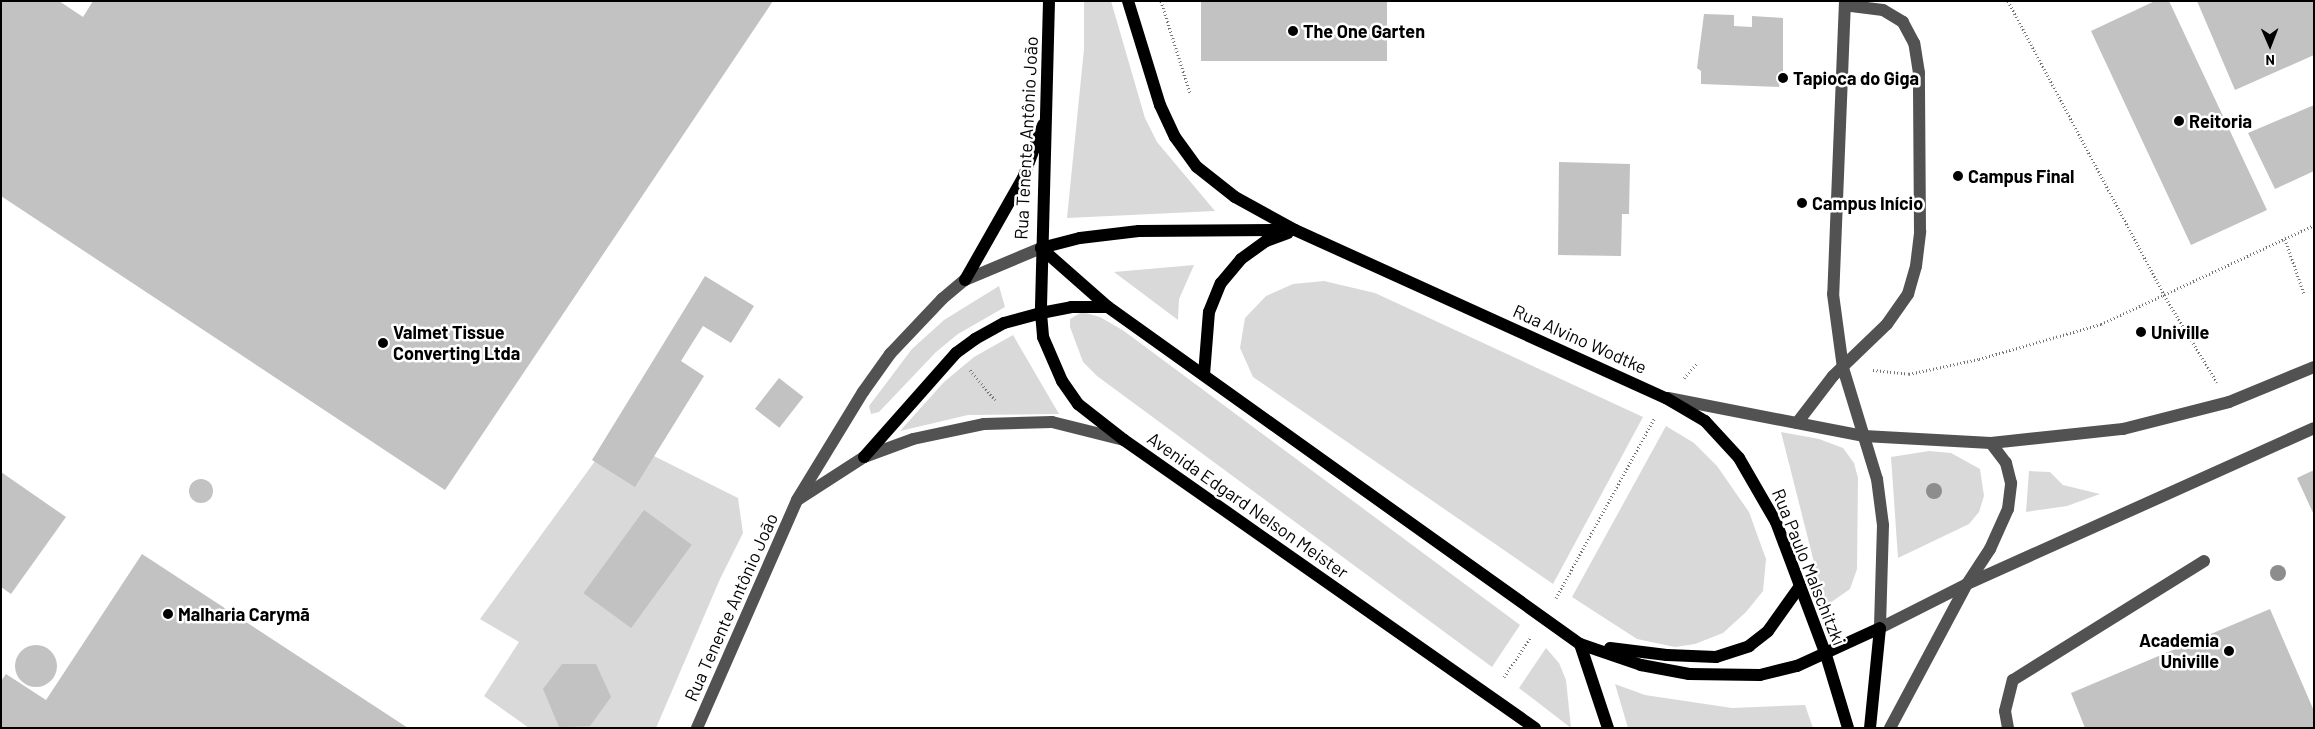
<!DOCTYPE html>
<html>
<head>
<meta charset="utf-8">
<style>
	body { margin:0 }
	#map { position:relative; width:2315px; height:729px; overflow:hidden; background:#fff; font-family:Barlow,sans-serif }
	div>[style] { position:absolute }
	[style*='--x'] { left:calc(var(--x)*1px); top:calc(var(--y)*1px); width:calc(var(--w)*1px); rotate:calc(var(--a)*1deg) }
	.green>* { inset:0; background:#d9d9d9 }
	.building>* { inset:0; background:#c2c2c2; transform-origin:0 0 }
	.round { border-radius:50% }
	.path>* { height:3px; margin-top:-1.5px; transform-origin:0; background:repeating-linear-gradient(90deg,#747474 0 1px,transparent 0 3.5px) }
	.minor>* { height:12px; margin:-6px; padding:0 6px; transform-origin:6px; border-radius:6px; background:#525252 }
	.major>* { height:12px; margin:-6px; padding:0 6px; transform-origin:6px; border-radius:6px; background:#000 }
	.trees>* { width:16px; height:16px; margin:-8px; border-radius:50%; background:#8d8d8d }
	.dots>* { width:14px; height:14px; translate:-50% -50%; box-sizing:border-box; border:2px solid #fff; border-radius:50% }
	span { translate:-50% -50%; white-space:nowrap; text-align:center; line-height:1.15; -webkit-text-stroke:5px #fff; paint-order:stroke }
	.poi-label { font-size:18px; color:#000; font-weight:700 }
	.left { translate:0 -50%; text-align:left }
	.right { translate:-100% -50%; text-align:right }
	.street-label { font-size:18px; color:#000 }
	.frame { position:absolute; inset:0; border:2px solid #000; pointer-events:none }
	.north { position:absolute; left:2245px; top:20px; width:50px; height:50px; -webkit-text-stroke:4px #fff; paint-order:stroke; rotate:179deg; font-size:14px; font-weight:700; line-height:20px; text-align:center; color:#000 }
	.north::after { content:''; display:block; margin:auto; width:18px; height:22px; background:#000; clip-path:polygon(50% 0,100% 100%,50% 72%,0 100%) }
</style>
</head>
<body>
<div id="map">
	<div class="green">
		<div style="clip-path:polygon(1084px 1px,1111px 1px,1145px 118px,1157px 142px,1215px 211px,1067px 218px,1084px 49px)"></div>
		<div style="clip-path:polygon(1194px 265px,1179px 299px,1178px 320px,1114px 272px)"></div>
		<div style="clip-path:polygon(1324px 281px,1375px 293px,1643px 417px,1553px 584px,1253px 377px,1240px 348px,1245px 318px,1266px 296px,1293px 284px)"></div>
		<div style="clip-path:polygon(999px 286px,1005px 307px,958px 334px,936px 352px,879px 412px,871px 414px,869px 406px,912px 349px,944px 320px)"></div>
		<div style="clip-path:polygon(1082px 312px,1100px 317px,1124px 331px,1520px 625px,1492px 667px,1097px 376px,1083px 362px,1070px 327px,1070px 319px)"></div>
		<div style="clip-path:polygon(1013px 335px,1059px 414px,968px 415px,900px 431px,944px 382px,974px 357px)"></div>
		<div style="clip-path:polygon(1666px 426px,1694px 443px,1717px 466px,1749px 512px,1766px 559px,1763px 591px,1746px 612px,1723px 633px,1695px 644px,1675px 647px,1637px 639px,1572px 597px)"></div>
		<div style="clip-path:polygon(1781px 432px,1819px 439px,1843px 448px,1854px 463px,1858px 478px,1857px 569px,1850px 589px,1830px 603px,1825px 600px,1821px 590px)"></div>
		<div style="clip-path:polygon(606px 446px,654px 456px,738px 498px,743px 533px,720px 579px,656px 728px,529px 728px,484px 696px,519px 642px,480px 619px)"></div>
		<div style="clip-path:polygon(1929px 451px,1951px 453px,1980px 469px,1984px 496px,1979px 512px,1969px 524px,1898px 558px,1891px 457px)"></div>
		<div style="clip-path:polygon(2029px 471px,2050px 472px,2063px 485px,2100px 494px,2067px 506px,2026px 512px)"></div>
		<div style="clip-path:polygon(1546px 648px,1559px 663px,1566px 680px,1571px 728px,1519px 688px)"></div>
		<div style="clip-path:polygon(1615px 684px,1645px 695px,1732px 708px,1805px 705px,1813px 728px,1628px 728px)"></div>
	</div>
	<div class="building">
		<div style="clip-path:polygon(1px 1px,59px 1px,83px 17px,93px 1px,773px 1px,445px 490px,1px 196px)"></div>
		<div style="left:1201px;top:1px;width:186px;height:60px"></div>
		<div style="clip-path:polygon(2155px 1px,2169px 1px,2267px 210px,2191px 245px,2091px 31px)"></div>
		<div style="clip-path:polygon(2197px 1px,2314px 1px,2314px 55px,2235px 90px)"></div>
		<div style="clip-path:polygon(1704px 14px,1734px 15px,1734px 26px,1752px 27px,1752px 16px,1783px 18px,1783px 72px,1780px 75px,1779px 87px,1701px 84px,1701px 71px,1697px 68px)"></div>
		<div style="clip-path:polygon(2314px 105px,2314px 171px,2275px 189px,2248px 133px)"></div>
		<div style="clip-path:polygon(1559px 162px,1630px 164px,1629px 214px,1622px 214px,1621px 256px,1558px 255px)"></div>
		<div style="clip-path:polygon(705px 276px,754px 306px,731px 343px,703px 326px,681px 361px,704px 376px,635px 487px,592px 460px)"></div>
		<div style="left:779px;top:378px;width:31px;height:39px;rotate:38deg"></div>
		<div style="clip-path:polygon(2314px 470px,2314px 515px,2297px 478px)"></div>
		<div style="clip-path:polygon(1px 472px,66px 517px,11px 594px,1px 587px)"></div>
		<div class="round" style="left:189px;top:479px;width:24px;height:24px"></div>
		<div style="left:644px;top:510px;width:59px;height:103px;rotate:36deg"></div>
		<div style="clip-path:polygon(142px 554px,408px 728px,1px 728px,1px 681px,6px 674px,46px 700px)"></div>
		<div style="clip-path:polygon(2270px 609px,2314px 711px,2314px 728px,2085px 728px,2071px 693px)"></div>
		<div class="round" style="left:15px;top:645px;width:42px;height:42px"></div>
		<div style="clip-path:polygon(562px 664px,596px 664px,611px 697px,590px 726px,559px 727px,543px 689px)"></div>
	</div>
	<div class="path">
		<div style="--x:1161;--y:1;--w:96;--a:72.5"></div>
		<div style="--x:2008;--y:1;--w:333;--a:62"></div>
		<div style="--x:2164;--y:295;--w:102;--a:58.7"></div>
		<div style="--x:2285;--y:239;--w:58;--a:70.9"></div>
		<div style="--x:970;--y:370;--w:39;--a:50"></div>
		<div style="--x:1873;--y:370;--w:36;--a:6"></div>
		<div style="--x:1909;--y:374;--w:72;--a:-12.1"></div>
		<div style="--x:1979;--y:359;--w:127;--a:-16"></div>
		<div style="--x:2101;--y:324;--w:235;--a:-24.9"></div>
		<div style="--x:1684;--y:378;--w:20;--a:-49"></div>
		<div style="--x:1556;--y:598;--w:206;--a:-61.3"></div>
		<div style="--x:1504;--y:677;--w:48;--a:-56"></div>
	</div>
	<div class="minor">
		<div style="--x:1845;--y:1;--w:293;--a:92.3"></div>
		<div style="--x:1833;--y:294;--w:75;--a:82.3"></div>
		<div style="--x:1843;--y:368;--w:116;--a:73"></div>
		<div style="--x:1877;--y:479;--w:46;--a:82.6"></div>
		<div style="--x:1883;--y:525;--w:103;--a:91.7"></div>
		<div style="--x:1668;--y:398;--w:200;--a:11"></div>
		<div style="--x:1864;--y:436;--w:127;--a:3.2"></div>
		<div style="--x:1991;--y:443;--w:133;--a:-6.1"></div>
		<div style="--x:2123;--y:429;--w:109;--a:-14.3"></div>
		<div style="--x:2229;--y:402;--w:92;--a:-22.4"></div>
		<div style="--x:1797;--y:423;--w:59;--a:-52.5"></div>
		<div style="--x:1833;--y:376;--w:75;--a:-43.9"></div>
		<div style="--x:1887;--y:324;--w:37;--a:-55"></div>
		<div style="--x:1908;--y:294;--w:29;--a:-74"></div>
		<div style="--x:1916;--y:266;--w:35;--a:-83"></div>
		<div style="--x:1920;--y:231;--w:158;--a:-90.4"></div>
		<div style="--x:1919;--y:73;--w:30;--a:-99"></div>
		<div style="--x:1914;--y:43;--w:24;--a:-118"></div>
		<div style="--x:1903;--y:22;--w:23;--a:-149"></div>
		<div style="--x:1883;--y:10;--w:38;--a:-173"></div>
		<div style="--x:799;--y:499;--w:77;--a:-32.9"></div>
		<div style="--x:864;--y:457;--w:52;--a:-20.2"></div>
		<div style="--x:913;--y:439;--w:73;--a:-11.9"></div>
		<div style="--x:984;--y:424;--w:68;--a:-1.7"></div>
		<div style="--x:1052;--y:422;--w:74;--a:14"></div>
		<div style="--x:1880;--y:628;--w:97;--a:-26.8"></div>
		<div style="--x:1967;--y:584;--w:380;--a:-24.2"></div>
		<div style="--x:697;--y:728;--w:249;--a:-66.3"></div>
		<div style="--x:797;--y:500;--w:127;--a:-58.6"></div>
		<div style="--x:863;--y:392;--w:47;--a:-54.6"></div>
		<div style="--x:890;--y:354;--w:76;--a:-46.6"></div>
		<div style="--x:942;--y:299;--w:30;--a:-40"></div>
		<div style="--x:965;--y:280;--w:82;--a:-22.8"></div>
		<div style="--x:1890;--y:728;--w:163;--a:-61.9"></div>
		<div style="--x:1967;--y:584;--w:42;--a:-56.7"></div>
		<div style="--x:1990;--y:549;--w:44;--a:-65.8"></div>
		<div style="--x:2008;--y:509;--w:26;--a:-83"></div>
		<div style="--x:2011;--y:483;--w:21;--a:-104"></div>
		<div style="--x:2006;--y:463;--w:25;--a:-127"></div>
		<div style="--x:2008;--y:728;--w:17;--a:-100"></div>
		<div style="--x:2005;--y:711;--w:32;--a:-76"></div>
		<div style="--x:2013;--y:680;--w:225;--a:-31.9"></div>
	</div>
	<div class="major">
		<div style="--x:1049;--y:1;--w:312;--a:91.5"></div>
		<div style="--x:1041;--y:313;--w:24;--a:85"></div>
		<div style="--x:1043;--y:337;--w:48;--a:66.6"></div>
		<div style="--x:1062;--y:381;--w:28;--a:55"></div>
		<div style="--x:1078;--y:404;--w:58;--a:38"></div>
		<div style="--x:1124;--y:440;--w:502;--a:35.02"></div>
		<div style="--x:1128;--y:1;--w:109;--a:72.9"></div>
		<div style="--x:1160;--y:105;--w:35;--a:65"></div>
		<div style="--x:1175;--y:137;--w:37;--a:54"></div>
		<div style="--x:1197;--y:167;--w:48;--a:38.3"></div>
		<div style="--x:1235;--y:197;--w:68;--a:28.8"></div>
		<div style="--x:1295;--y:230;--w:407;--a:24.4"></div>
		<div style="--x:1666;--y:398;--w:45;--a:30.5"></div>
		<div style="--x:1705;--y:421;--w:50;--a:47.4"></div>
		<div style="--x:1739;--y:458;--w:74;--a:60"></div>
		<div style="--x:1776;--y:522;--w:142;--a:69.4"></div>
		<div style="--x:1826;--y:655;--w:76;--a:73.2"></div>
		<div style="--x:1041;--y:248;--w:89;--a:41.4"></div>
		<div style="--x:1108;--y:307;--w:580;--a:35.53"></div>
		<div style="--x:1580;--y:644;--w:65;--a:19"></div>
		<div style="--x:1641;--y:665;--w:49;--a:10.6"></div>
		<div style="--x:1689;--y:674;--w:71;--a:0.8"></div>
		<div style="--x:1760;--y:675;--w:38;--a:-14"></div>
		<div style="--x:1797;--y:666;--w:91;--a:-24.6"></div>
		<div style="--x:1041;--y:248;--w:40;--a:-14.4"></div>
		<div style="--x:1080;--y:238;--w:59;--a:-6.8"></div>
		<div style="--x:1139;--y:231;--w:153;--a:-0.4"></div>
		<div style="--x:965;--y:280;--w:117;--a:-60.4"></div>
		<div style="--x:1023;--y:178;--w:57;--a:-69.3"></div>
		<div style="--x:1204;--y:375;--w:63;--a:-85.5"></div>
		<div style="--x:1209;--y:312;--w:31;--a:-68"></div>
		<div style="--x:1221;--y:283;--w:31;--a:-50"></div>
		<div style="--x:1241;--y:259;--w:31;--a:-36"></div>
		<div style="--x:1266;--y:241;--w:23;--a:-20"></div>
		<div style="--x:864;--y:457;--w:139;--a:-48.5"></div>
		<div style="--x:956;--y:353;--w:24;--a:-36"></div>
		<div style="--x:975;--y:339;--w:33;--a:-29"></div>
		<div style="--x:1004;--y:323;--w:38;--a:-15"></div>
		<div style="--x:1041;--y:313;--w:31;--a:-11"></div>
		<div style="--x:1071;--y:307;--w:37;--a:0"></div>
		<div style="--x:1580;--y:644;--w:89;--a:71.6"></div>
		<div style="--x:1610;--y:648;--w:57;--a:7"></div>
		<div style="--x:1667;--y:655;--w:49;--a:2.3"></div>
		<div style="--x:1716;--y:657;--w:35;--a:-18"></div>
		<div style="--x:1749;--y:646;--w:24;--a:-38"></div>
		<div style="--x:1768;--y:631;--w:55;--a:-54.6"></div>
		<div style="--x:1870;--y:728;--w:100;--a:-84.3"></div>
	</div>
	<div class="trees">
		<div style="left:1934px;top:491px"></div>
		<div style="left:2278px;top:573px"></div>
	</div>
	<div class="dots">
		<div style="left:1293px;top:31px;background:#000"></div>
		<div style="left:1783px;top:78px;background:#000"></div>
		<div style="left:2179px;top:121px;background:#000"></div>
		<div style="left:1958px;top:176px;background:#000"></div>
		<div style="left:1802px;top:203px;background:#000"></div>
		<div style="left:2141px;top:332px;background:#000"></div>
		<div style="left:383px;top:343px;background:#000"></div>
		<div style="left:168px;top:614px;background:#000"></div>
		<div style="left:2229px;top:651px;background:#000"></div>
	</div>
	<div class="poi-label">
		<span class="left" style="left:1303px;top:31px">The One Garten</span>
		<span class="left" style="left:1793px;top:78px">Tapioca do Giga</span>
		<span class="left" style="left:2189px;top:121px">Reitoria</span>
		<span class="left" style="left:1968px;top:176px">Campus Final</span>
		<span class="left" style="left:1812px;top:203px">Campus Início</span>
		<span class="left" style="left:2151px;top:332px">Univille</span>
		<span class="left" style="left:393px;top:343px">Valmet Tissue<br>Converting Ltda</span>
		<span class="left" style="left:178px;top:614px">Malharia Carymã</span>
		<span class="right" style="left:2219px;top:651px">Academia<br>Univille</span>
	</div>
	<div class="street-label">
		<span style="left:1026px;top:138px;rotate:-87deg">Rua Tenente Antônio João</span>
		<span style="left:1580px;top:339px;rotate:24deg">Rua Alvino Wodtke</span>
		<span style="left:1248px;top:505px;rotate:35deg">Avenida Edgard Nelson Meister</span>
		<span style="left:1809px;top:567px;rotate:68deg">Rua Paulo Malschitzki</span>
		<span style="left:731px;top:607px;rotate:-66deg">Rua Tenente Antônio João</span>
	</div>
	<div class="frame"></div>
	<div class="north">N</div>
</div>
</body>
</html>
